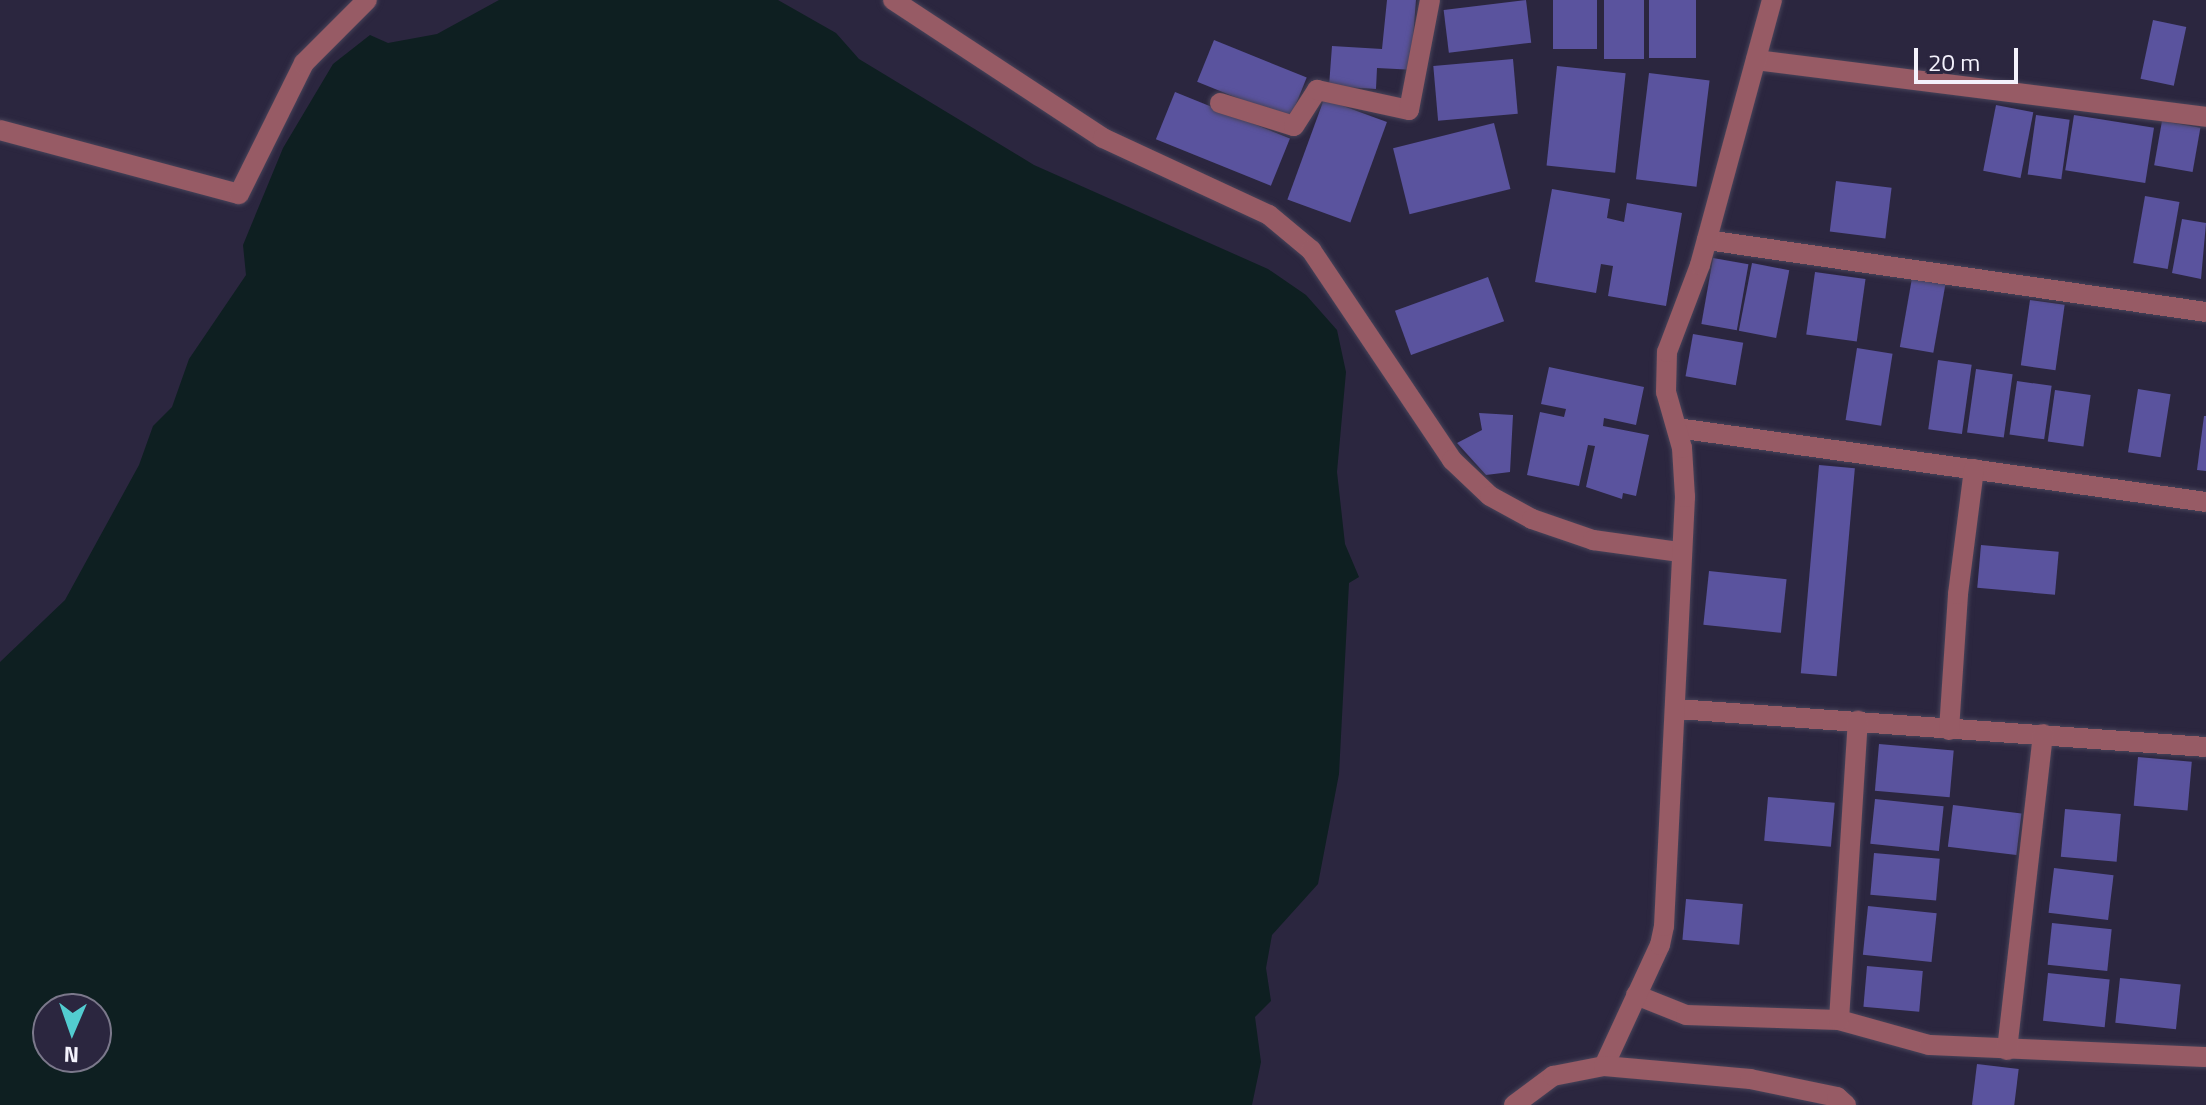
<!DOCTYPE html>
<html>
<head>
<meta charset="utf-8">
<style>
	body { margin:0 }
	#map { position:relative; width:2206px; height:1105px; overflow:hidden; background:#2b263f; font-family:"Titillium Web",sans-serif }
	div>[style] { position:absolute }
	[style*='--x'] { left:calc(var(--x)*1px); top:calc(var(--y)*1px); width:calc(var(--w)*1px); rotate:calc(var(--a)*1deg) }
	.water>* { inset:0; background:#0e1f21 }
	.building>* { inset:0; background:#5a539e; transform-origin:0 0 }
	.roads { filter:drop-shadow(0 0 2px #474359) drop-shadow(0 0 2px #474359) }
	.street>* { height:20px; margin:-10px; padding:0 10px; transform-origin:10px; border-radius:10px; background:#975b65 }
	span { translate:-50% -50%; white-space:nowrap; text-align:center; line-height:1.15; -webkit-text-stroke:8px #2b263f; paint-order:stroke }
	.north { position:absolute; left:32px; top:993px; width:80px; height:80px; box-sizing:border-box; background:#2b263f; border:2px solid #7b788b; border-radius:50%; rotate:182deg; font-size:22px; font-weight:700; line-height:32px; text-align:center; color:#f4f2fc }
	.north::after { content:''; display:block; margin:auto; width:28px; height:36px; background:#52ccd0; clip-path:polygon(50% 0,100% 100%,50% 72%,0 100%) }
	.scale { position:absolute; left:1914px; top:48px; width:104px; height:36px; box-sizing:border-box; border:4px solid #f4f2fc; border-top:0; padding-left:10px; font-size:24px; line-height:28px; white-space:nowrap; color:#f4f2fc; -webkit-text-stroke:6px #2b263f; paint-order:stroke }
</style>
</head>
<body>
<div id="map">
	<div class="water">
		<div style="clip-path:polygon(evenodd,499px 0,778px 0,836px 33px,859px 59px,1034px 165px,1268px 269px,1306px 295px,1337px 330px,1346px 372px,1337px 472px,1345px 544px,1359px 577px,1349px 583px,1339px 774px,1318px 884px,1272px 935px,1266px 968px,1271px 1001px,1255px 1017px,1261px 1062px,1252px 1105px,0 1105px,0 662px,65px 600px,139px 465px,153px 426px,172px 407px,189px 359px,246px 275px,243px 245px,283px 148px,333px 64px,370px 35px,388px 43px,437px 34px,499px 0,48px 1009px,96px 1009px,96px 1057px,48px 1057px,48px 1009px)"></div>
	</div>
	<div class="building">
		<div style="clip-path:polygon(1387px 0,1416px 0,1412px 51px,1416px 70px,1377px 68px,1376px 89px,1329px 86px,1332px 46px,1382px 49px)"></div>
		<div style="left:1526px;top:0;width:43px;height:83px;rotate:83deg"></div>
		<div style="left:1553px;top:0;width:44px;height:49px"></div>
		<div style="left:1604px;top:0;width:40px;height:59px"></div>
		<div style="left:1649px;top:0;width:47px;height:58px"></div>
		<div style="left:2153px;top:20px;width:34px;height:60px;rotate:12deg"></div>
		<div style="left:1214px;top:40px;width:100px;height:45px;rotate:22deg"></div>
		<div style="left:1513px;top:59px;width:55px;height:80px;rotate:85deg"></div>
		<div style="left:1557px;top:66px;width:69px;height:100px;rotate:6deg"></div>
		<div style="left:1649px;top:73px;width:61px;height:107px;rotate:7deg"></div>
		<div style="left:1175px;top:92px;width:124px;height:51px;rotate:22deg"></div>
		<div style="left:1324px;top:99px;width:67px;height:107px;rotate:20deg"></div>
		<div style="left:1996px;top:105px;width:38px;height:67px;rotate:11deg"></div>
		<div style="left:2036px;top:115px;width:34px;height:60px;rotate:8deg"></div>
		<div style="left:2074px;top:115px;width:81px;height:56px;rotate:9deg"></div>
		<div style="left:2162px;top:121px;width:39px;height:45px;rotate:10deg"></div>
		<div style="left:1494px;top:123px;width:68px;height:104px;rotate:76deg"></div>
		<div style="left:1836px;top:181px;width:56px;height:51px;rotate:7deg"></div>
		<div style="clip-path:polygon(1552px 189px,1610px 199px,1607px 218px,1624px 222px,1627px 203px,1682px 213px,1666px 306px,1608px 296px,1613px 266px,1601px 264px,1596px 293px,1535px 282px)"></div>
		<div style="left:2145px;top:196px;width:35px;height:68px;rotate:10deg"></div>
		<div style="clip-path:polygon(2182px 219px,2206px 223px,2201px 279px,2172px 273px)"></div>
		<div style="left:1713px;top:258px;width:36px;height:67px;rotate:10deg"></div>
		<div style="left:1752px;top:263px;width:38px;height:69px;rotate:11deg"></div>
		<div style="left:1815px;top:272px;width:51px;height:63px;rotate:8deg"></div>
		<div style="left:1488px;top:277px;width:47px;height:99px;rotate:70deg"></div>
		<div style="left:1912px;top:278px;width:34px;height:70px;rotate:10deg"></div>
		<div style="left:2030px;top:300px;width:35px;height:66px;rotate:8deg"></div>
		<div style="left:1693px;top:334px;width:51px;height:43px;rotate:10deg"></div>
		<div style="left:1857px;top:348px;width:36px;height:73px;rotate:9deg"></div>
		<div style="left:1938px;top:360px;width:34px;height:70px;rotate:8deg"></div>
		<div style="clip-path:polygon(1549px 367px,1644px 387px,1636px 425px,1604px 418px,1603px 426px,1649px 435px,1636px 496px,1623px 493px,1622px 499px,1586px 487px,1595px 446px,1588px 445px,1579px 486px,1527px 475px,1540px 412px,1564px 417px,1566px 409px,1541px 404px)"></div>
		<div style="left:1976px;top:369px;width:37px;height:64px;rotate:8deg"></div>
		<div style="left:2017px;top:381px;width:35px;height:54px;rotate:8deg"></div>
		<div style="left:2138px;top:389px;width:33px;height:64px;rotate:9deg"></div>
		<div style="left:2055px;top:390px;width:36px;height:52px;rotate:8deg"></div>
		<div style="clip-path:polygon(1479px 413px,1513px 415px,1510px 472px,1486px 475px,1457px 443px,1482px 430px)"></div>
		<div style="clip-path:polygon(2204px 416px,2206px 416px,2206px 471px,2197px 470px)"></div>
		<div style="left:1819px;top:465px;width:36px;height:209px;rotate:5deg"></div>
		<div style="left:1981px;top:545px;width:78px;height:43px;rotate:5deg"></div>
		<div style="left:1709px;top:571px;width:78px;height:54px;rotate:6deg"></div>
		<div style="left:1879px;top:744px;width:75px;height:47px;rotate:5deg"></div>
		<div style="left:2138px;top:757px;width:54px;height:49px;rotate:5deg"></div>
		<div style="left:1768px;top:797px;width:67px;height:44px;rotate:5deg"></div>
		<div style="left:1875px;top:799px;width:69px;height:45px;rotate:6deg"></div>
		<div style="left:1953px;top:805px;width:69px;height:42px;rotate:7deg"></div>
		<div style="left:2065px;top:809px;width:56px;height:48px;rotate:5deg"></div>
		<div style="left:1874px;top:853px;width:66px;height:42px;rotate:5deg"></div>
		<div style="left:2054px;top:868px;width:60px;height:45px;rotate:7deg"></div>
		<div style="left:1686px;top:899px;width:57px;height:41px;rotate:5deg"></div>
		<div style="left:1868px;top:906px;width:69px;height:49px;rotate:6deg"></div>
		<div style="left:2052px;top:923px;width:60px;height:42px;rotate:6deg"></div>
		<div style="left:1867px;top:966px;width:56px;height:41px;rotate:5deg"></div>
		<div style="left:2048px;top:973px;width:62px;height:48px;rotate:6deg"></div>
		<div style="left:2120px;top:978px;width:61px;height:45px;rotate:6deg"></div>
		<div style="left:1977px;top:1064px;width:42px;height:41px;rotate:7deg"></div>
	</div>
	<div class="roads">
		<div class="street">
			<div style="--x:893;--y:0;--w:251;--a:33.3"></div>
			<div style="--x:1103;--y:138;--w:183;--a:24.9"></div>
			<div style="--x:1269;--y:215;--w:55;--a:39.8"></div>
			<div style="--x:1311;--y:250;--w:253;--a:56.1"></div>
			<div style="--x:1452;--y:460;--w:52;--a:43.5"></div>
			<div style="--x:1490;--y:496;--w:48;--a:28.7"></div>
			<div style="--x:1532;--y:519;--w:65;--a:19"></div>
			<div style="--x:1593;--y:540;--w:88;--a:7.9"></div>
			<div style="--x:1756;--y:60;--w:454;--a:7.2"></div>
			<div style="--x:1220;--y:103;--w:77;--a:17.3"></div>
			<div style="--x:1294;--y:126;--w:43;--a:-57.4"></div>
			<div style="--x:1317;--y:90;--w:94;--a:12.3"></div>
			<div style="--x:1409;--y:110;--w:112;--a:-79.2"></div>
			<div style="--x:0;--y:130;--w:247;--a:15"></div>
			<div style="--x:239;--y:194;--w:146;--a:-63.6"></div>
			<div style="--x:304;--y:63;--w:89;--a:-45"></div>
			<div style="--x:1707;--y:240;--w:504;--a:8.21"></div>
			<div style="--x:1677;--y:428;--w:534;--a:7.96"></div>
			<div style="--x:1677;--y:709;--w:530;--a:4.11"></div>
			<div style="--x:1949;--y:730;--w:136;--a:-86.2"></div>
			<div style="--x:1958;--y:594;--w:126;--a:-82.7"></div>
			<div style="--x:1636;--y:995;--w:54;--a:21.8"></div>
			<div style="--x:1686;--y:1015;--w:153;--a:1.9"></div>
			<div style="--x:1839;--y:1020;--w:93;--a:15.5"></div>
			<div style="--x:1929;--y:1045;--w:277;--a:2.5"></div>
			<div style="--x:1839;--y:1020;--w:300;--a:-86.4"></div>
			<div style="--x:2007;--y:1050;--w:318;--a:-83.5"></div>
			<div style="--x:1604;--y:1066;--w:133;--a:-65.2"></div>
			<div style="--x:1660;--y:945;--w:19;--a:-78"></div>
			<div style="--x:1664;--y:926;--w:430;--a:-87.2"></div>
			<div style="--x:1685;--y:497;--w:49;--a:-93.5"></div>
			<div style="--x:1682;--y:448;--w:58;--a:-105.9"></div>
			<div style="--x:1666;--y:392;--w:40;--a:-88.6"></div>
			<div style="--x:1667;--y:352;--w:93;--a:-69.2"></div>
			<div style="--x:1700;--y:265;--w:275;--a:-74.8"></div>
			<div style="--x:1514;--y:1105;--w:49;--a:-36.6"></div>
			<div style="--x:1553;--y:1076;--w:52;--a:-11.1"></div>
			<div style="--x:1604;--y:1066;--w:147;--a:5.1"></div>
			<div style="--x:1750;--y:1079;--w:89;--a:11.7"></div>
			<div style="--x:1837;--y:1097;--w:12;--a:42"></div>
		</div>
	</div>
	<div class="north">N</div>
	<div class="scale">20 m</div>
</div>
</body>
</html>
